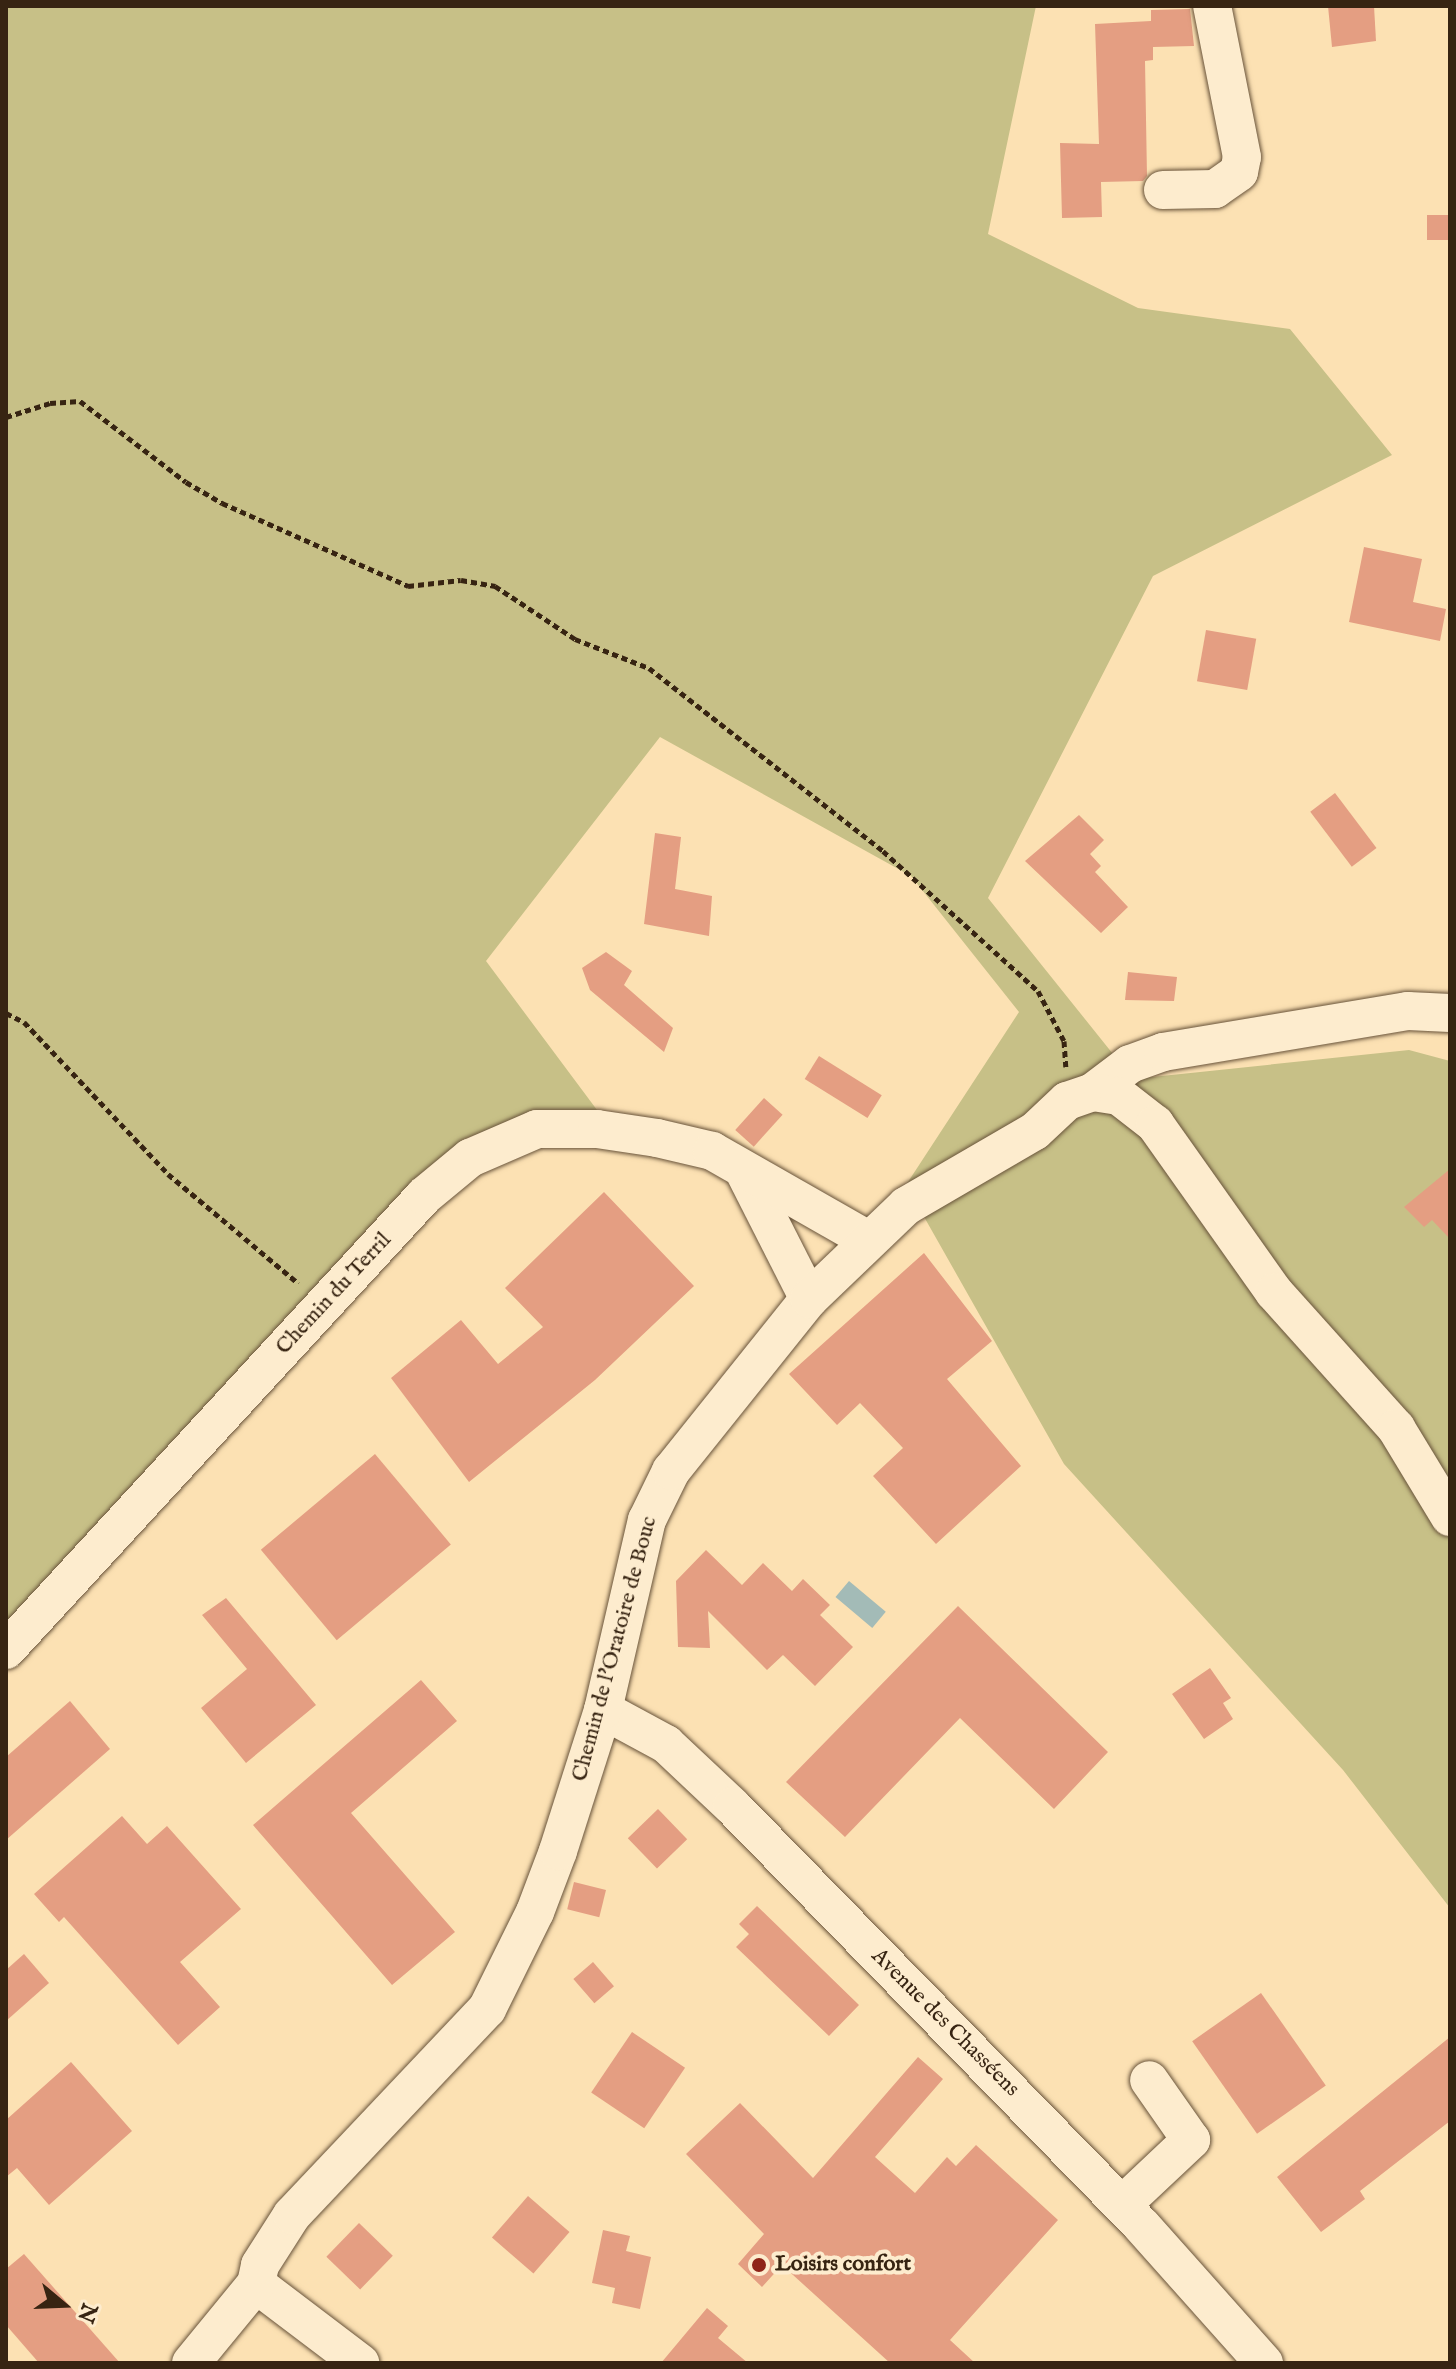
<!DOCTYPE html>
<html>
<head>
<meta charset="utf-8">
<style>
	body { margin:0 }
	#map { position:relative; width:1456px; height:2369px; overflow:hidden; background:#fce1b3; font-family:"IM FELL English",serif }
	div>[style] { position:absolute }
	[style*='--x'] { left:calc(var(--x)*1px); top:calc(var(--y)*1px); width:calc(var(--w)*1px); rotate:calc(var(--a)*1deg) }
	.green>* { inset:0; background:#c7c087 }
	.water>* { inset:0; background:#a3bbb7; transform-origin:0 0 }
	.building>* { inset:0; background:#e49e82; transform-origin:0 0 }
	.path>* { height:5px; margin-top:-2.5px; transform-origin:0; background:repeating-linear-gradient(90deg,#372412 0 6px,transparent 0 10px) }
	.roads { filter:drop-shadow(0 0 2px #68533a) drop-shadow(0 0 2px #68533a) }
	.minor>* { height:38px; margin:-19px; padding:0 19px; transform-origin:19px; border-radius:19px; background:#fdecce }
	.dots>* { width:22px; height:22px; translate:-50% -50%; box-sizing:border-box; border:4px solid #fdecce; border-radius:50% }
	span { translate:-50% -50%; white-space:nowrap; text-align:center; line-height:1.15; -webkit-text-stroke:8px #fdecce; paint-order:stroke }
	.street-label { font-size:22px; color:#372412 }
	.poi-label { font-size:22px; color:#372412; font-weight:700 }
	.left { translate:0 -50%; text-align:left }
	.frame { position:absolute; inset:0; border:8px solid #372412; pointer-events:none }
	.north { position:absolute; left:24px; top:2265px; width:80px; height:80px; -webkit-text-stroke:6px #fdecce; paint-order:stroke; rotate:109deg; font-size:22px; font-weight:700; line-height:32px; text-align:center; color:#372412 }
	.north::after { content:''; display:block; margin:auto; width:28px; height:36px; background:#372412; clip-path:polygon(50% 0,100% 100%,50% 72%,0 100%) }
</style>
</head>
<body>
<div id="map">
	<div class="green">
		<div style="clip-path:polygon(6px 6px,1036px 6px,988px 234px,1138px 308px,1290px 329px,1392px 455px,1153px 576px,988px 898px,1133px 1079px,1409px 1050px,1450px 1061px,1450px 1908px,1343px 1770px,1064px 1464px,906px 1185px,1019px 1012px,911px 876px,660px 737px,486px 961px,600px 1114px,538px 1113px,464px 1139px,413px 1180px,6px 1622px)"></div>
	</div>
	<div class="water">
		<div style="left:849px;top:1581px;width:48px;height:21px;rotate:40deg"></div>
	</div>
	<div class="building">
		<div style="clip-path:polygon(1328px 6px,1374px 6px,1376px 41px,1332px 47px)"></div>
		<div style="clip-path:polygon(1190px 9px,1194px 46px,1153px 47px,1153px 60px,1145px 61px,1147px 176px,1143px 181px,1101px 182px,1102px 217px,1062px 218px,1060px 143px,1099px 144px,1095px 24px,1151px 21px,1151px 10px)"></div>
		<div style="left:1427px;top:215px;width:23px;height:25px"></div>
		<div style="clip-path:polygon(1364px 547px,1422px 559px,1413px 602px,1446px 609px,1440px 641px,1349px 622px)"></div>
		<div style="left:1206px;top:630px;width:51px;height:52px;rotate:10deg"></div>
		<div style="left:1335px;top:793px;width:69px;height:31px;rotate:53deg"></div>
		<div style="clip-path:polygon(1079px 815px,1104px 840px,1090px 854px,1101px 866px,1095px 872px,1128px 907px,1101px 933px,1025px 861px)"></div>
		<div style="clip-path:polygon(655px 833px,681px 837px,675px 889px,712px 896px,709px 936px,644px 924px)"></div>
		<div style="clip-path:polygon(606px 952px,632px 971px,624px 985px,673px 1028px,664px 1052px,590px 990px,582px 968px)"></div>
		<div style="clip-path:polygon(1128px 972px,1177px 977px,1174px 1001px,1125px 1000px)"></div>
		<div style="left:819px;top:1056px;width:74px;height:27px;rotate:32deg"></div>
		<div style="left:764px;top:1098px;width:25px;height:43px;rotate:42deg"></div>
		<div style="clip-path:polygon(1450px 1169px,1450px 1239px,1432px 1220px,1424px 1227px,1404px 1207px)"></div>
		<div style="clip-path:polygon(604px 1192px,694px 1286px,595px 1380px,469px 1482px,391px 1378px,461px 1320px,498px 1364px,543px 1327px,505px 1288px)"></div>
		<div style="clip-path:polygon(924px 1253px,992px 1341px,947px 1379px,1021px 1466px,936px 1544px,873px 1476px,903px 1448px,860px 1403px,837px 1425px,789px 1374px)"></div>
		<div style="left:375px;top:1454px;width:118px;height:149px;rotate:50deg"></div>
		<div style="clip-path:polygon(706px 1550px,742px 1585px,763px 1563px,792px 1591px,803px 1579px,830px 1605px,820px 1615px,853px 1647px,815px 1686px,783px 1655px,767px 1670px,708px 1611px,710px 1648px,678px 1647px,676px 1581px)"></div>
		<div style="clip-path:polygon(226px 1598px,316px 1705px,246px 1763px,201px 1708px,247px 1669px,202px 1615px)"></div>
		<div style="clip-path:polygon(958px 1606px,1108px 1752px,1054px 1809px,960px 1718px,845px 1837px,786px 1782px)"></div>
		<div style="clip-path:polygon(1210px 1668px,1231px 1698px,1223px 1703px,1233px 1719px,1204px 1739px,1172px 1694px)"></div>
		<div style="clip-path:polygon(421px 1680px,457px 1721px,351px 1813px,455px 1932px,392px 1985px,253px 1825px)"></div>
		<div style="clip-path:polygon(70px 1701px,110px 1749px,6px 1840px,6px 1757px)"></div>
		<div style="left:658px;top:1809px;width:42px;height:42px;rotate:46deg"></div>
		<div style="clip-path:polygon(122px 1816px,147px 1844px,167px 1826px,241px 1909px,180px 1962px,220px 2007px,178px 2045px,64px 1917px,59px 1922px,34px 1894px)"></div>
		<div style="left:574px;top:1882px;width:33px;height:28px;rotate:14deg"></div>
		<div style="clip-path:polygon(757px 1906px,859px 2005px,829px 2036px,736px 1947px,749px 1934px,739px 1924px)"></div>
		<div style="clip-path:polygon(24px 1954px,49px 1983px,6px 2021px,6px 1970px)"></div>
		<div style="left:593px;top:1962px;width:32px;height:26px;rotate:49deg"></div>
		<div style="left:1261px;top:1993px;width:113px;height:84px;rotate:55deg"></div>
		<div style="left:632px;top:2032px;width:64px;height:73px;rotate:34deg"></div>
		<div style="clip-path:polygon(1450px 2037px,1450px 2121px,1360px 2191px,1365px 2199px,1321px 2232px,1277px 2177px)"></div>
		<div style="clip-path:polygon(918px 2057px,943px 2079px,875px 2157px,915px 2193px,947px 2157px,956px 2166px,976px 2145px,1058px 2220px,950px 2340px,975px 2363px,890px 2363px,782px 2265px,762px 2287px,738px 2264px,764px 2234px,686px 2154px,740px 2103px,813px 2178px)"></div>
		<div style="clip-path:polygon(71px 2062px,132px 2131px,49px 2205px,17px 2168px,6px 2177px,6px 2120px)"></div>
		<div style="left:528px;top:2196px;width:55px;height:55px;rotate:41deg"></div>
		<div style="left:359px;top:2223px;width:47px;height:47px;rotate:44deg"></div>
		<div style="clip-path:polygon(603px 2230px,630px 2236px,626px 2251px,651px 2257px,640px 2309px,612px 2303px,615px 2288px,592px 2283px)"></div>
		<div style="clip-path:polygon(24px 2254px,120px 2363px,39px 2363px,6px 2325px,6px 2269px)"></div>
		<div style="clip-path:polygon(707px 2308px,728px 2326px,718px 2338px,748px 2363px,661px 2363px)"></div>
	</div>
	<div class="path">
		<div style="--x:6;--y:417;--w:46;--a:-17.7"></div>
		<div style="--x:50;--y:403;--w:30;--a:-4"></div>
		<div style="--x:80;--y:401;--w:133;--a:37.4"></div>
		<div style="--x:186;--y:482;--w:42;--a:30.3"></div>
		<div style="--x:222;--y:503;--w:204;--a:24"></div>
		<div style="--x:408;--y:586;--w:53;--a:-6.5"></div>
		<div style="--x:461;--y:580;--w:35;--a:10"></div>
		<div style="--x:495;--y:586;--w:96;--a:33.5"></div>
		<div style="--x:575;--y:639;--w:79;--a:21.4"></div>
		<div style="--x:649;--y:668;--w:297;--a:38"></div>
		<div style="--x:883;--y:851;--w:209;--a:42.1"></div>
		<div style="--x:1038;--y:991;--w:56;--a:62.5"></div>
		<div style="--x:1064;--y:1041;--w:26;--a:86"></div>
		<div style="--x:6;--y:1013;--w:20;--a:27"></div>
		<div style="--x:24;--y:1022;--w:209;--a:46.5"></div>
		<div style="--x:168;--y:1174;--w:170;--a:40"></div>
	</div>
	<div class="roads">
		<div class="minor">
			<div style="--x:1163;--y:190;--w:52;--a:-1.1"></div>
			<div style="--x:1215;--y:189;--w:29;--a:-35"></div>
			<div style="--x:1239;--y:172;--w:15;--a:-79"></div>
			<div style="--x:1242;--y:157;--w:154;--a:-101.2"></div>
			<div style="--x:1093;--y:1092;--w:46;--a:-37.1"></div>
			<div style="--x:1130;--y:1064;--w:35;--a:-20"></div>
			<div style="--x:1163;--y:1052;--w:248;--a:-9.5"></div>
			<div style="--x:1408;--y:1011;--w:42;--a:2.7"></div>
			<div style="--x:746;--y:1175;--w:139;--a:63.1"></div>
			<div style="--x:6;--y:1650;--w:617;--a:-47.36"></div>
			<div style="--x:424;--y:1196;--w:60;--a:-39.6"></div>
			<div style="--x:470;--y:1158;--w:73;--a:-23.4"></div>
			<div style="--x:537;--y:1129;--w:60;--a:0"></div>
			<div style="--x:597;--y:1129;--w:61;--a:8.5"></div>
			<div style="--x:657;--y:1138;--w:57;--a:13.3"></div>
			<div style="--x:712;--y:1151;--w:180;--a:29.7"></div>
			<div style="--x:603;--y:1710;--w:72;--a:28.4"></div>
			<div style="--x:666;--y:1744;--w:91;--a:43.2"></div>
			<div style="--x:732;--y:1806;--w:586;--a:45.69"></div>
			<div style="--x:1141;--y:2225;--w:185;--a:48.3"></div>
			<div style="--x:1122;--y:2205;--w:95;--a:-43.3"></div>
			<div style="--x:1191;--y:2140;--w:73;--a:-125"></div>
			<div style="--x:256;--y:2284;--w:131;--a:37.2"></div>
			<div style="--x:191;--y:2363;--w:102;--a:-50.6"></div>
			<div style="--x:256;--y:2284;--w:19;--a:-78"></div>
			<div style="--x:260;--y:2265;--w:59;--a:-57.4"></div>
			<div style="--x:292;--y:2215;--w:284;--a:-46.6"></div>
			<div style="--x:487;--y:2009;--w:108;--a:-63.7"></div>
			<div style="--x:535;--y:1912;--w:65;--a:-69.3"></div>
			<div style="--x:558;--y:1851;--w:148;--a:-72.3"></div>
			<div style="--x:603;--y:1710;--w:195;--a:-77"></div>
			<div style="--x:647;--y:1520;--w:55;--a:-63.9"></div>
			<div style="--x:671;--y:1471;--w:221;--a:-51.3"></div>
			<div style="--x:809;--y:1299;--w:134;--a:-43.8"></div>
			<div style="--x:906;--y:1206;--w:149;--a:-30.2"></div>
			<div style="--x:1035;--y:1131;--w:44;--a:-43.2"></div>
			<div style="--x:1067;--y:1101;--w:28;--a:-19"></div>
			<div style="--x:1093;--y:1092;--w:26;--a:9"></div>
			<div style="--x:1119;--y:1096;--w:46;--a:37.9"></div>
			<div style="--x:1155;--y:1124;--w:206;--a:54.7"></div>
			<div style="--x:1274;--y:1292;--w:183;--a:48.1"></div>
			<div style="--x:1396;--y:1428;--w:104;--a:58.8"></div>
		</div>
	</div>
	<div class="dots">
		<div style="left:759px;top:2265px;background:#8f2418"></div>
	</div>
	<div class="street-label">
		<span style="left:334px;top:1294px;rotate:-47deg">Chemin du Terril</span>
		<span style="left:615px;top:1649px;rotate:-75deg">Chemin de l'Oratoire de Bouc</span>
		<span style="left:945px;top:2023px;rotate:45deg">Avenue des Chasséens</span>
	</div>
	<div class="poi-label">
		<span class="left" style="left:775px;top:2265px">Loisirs confort</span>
	</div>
	<div class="frame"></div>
	<div class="north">N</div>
</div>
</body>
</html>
